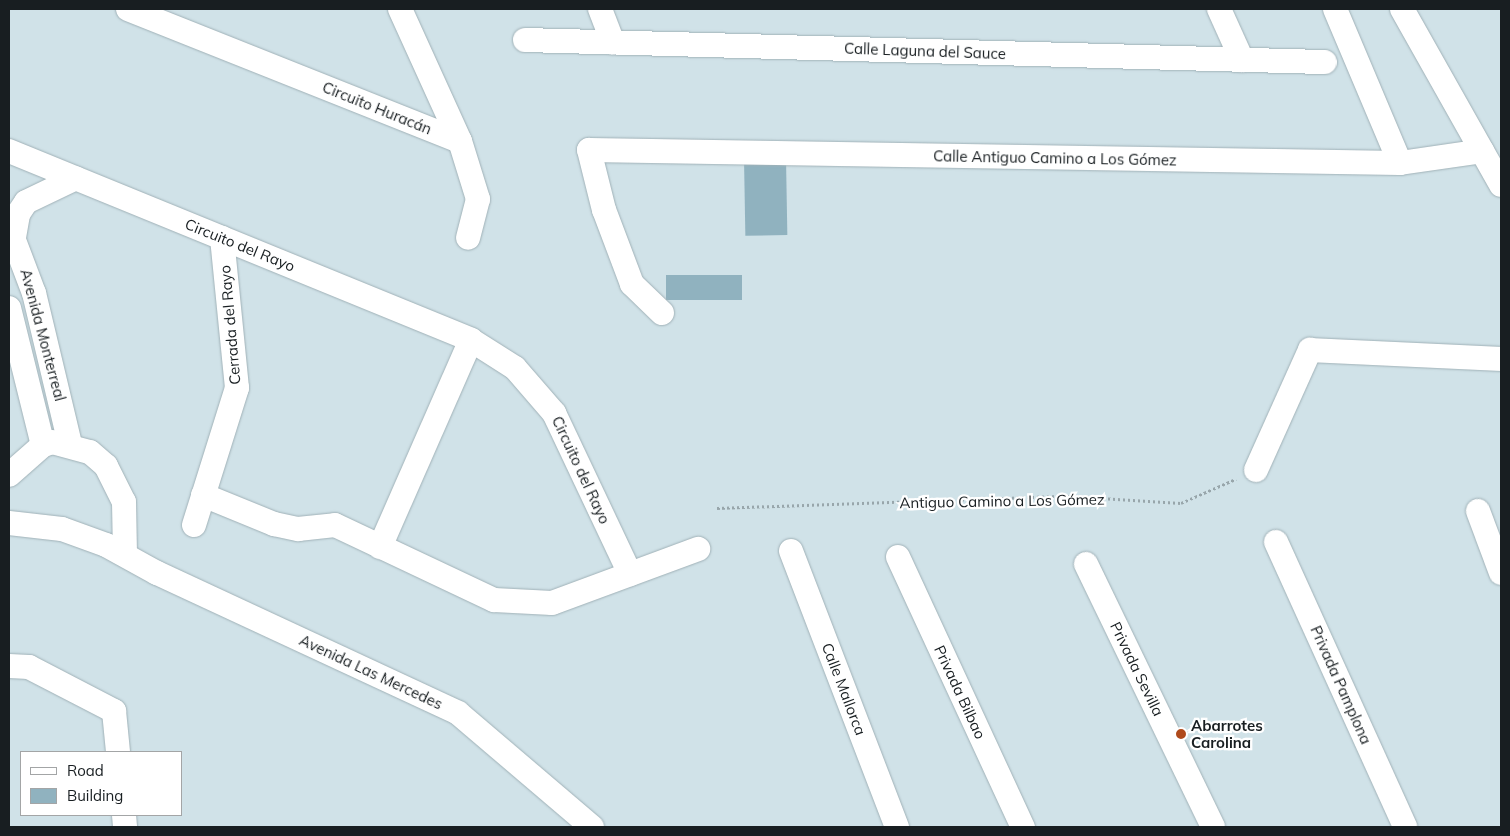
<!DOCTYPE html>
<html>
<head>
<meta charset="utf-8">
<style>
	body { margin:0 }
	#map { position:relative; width:1510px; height:836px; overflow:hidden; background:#d0e2e8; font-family:Mulish,sans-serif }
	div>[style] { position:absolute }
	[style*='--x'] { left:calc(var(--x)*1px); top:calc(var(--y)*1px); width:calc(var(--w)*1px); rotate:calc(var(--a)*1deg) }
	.building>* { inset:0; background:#90b2bf; transform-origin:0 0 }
	.path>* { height:3px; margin-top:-1.5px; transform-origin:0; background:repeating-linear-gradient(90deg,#98a6ab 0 2.5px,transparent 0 5px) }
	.roads { filter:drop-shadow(0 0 1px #a0b1b7) drop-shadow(0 0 1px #a0b1b7) }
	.minor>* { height:24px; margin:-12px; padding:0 12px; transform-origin:12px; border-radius:12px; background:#fff }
	.dots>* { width:14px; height:14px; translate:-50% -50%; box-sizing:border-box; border:2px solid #fff; border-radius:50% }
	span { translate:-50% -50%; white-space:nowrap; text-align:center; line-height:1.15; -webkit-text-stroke:4.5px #fff; paint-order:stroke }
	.street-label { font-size:15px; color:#181e21 }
	.poi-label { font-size:15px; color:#181e21; font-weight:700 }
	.left { translate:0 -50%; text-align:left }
	.frame { position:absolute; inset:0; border:10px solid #181e21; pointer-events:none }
	.legend { position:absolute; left:20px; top:751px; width:162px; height:65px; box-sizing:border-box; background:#fff; border:1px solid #a3a5a6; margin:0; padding:6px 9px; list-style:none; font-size:15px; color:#181e21 }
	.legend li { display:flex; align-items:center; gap:10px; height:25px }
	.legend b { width:25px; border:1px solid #a3a5a6 }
</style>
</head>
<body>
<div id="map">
	<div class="building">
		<div style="left:786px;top:158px;width:77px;height:42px;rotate:89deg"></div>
		<div style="left:742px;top:275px;width:25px;height:76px;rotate:90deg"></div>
	</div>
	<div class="path">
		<div style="--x:717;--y:508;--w:351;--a:-2"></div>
		<div style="--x:1068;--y:496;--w:113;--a:3.5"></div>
		<div style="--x:1181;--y:503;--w:60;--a:-23.6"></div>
	</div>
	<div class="roads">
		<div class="minor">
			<div style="--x:128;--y:9;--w:357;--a:21.7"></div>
			<div style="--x:400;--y:9;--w:145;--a:65.6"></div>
			<div style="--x:460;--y:141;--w:61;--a:72.8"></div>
			<div style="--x:478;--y:199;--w:40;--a:104.4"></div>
			<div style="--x:600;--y:9;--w:36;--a:69"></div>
			<div style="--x:1219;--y:9;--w:56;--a:65.7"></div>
			<div style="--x:1335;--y:9;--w:167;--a:67.1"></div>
			<div style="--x:1402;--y:9;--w:202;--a:60.6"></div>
			<div style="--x:525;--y:40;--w:800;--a:1.58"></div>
			<div style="--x:9;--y:151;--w:499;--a:22.2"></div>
			<div style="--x:471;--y:340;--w:52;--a:32.5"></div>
			<div style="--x:515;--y:368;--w:60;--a:49.1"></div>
			<div style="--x:554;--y:413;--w:178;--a:64.7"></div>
			<div style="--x:9;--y:227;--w:71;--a:69.3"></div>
			<div style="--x:34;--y:293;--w:155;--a:76.6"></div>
			<div style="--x:13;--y:243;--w:29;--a:-80"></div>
			<div style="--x:18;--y:214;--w:14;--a:-56"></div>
			<div style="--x:26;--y:202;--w:55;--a:-25.6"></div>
			<div style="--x:9;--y:308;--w:141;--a:76.1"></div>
			<div style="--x:662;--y:313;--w:42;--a:-136"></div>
			<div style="--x:632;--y:284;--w:79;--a:-110.7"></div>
			<div style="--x:604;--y:210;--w:62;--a:-104"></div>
			<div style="--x:589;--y:150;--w:811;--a:0.92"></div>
			<div style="--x:1400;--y:163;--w:83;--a:-8.3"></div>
			<div style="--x:1256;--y:470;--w:132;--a:-65.8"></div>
			<div style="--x:1310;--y:350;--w:191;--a:2.7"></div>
			<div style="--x:9;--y:475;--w:45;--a:-41.4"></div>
			<div style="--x:43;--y:445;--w:9;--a:-18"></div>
			<div style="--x:52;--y:442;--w:39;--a:15"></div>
			<div style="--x:90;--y:452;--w:21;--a:41"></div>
			<div style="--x:106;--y:466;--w:40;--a:63.4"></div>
			<div style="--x:124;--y:502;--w:52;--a:88.9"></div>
			<div style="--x:203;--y:495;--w:77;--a:22.2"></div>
			<div style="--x:274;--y:524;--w:25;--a:12"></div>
			<div style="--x:298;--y:529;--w:37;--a:-6"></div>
			<div style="--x:335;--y:525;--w:176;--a:25.3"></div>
			<div style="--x:494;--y:600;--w:58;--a:3"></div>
			<div style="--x:552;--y:603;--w:156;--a:-20.3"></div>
			<div style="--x:1478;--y:511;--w:66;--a:69.6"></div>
			<div style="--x:9;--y:523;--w:53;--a:6.5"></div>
			<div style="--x:62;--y:529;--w:47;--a:20"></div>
			<div style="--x:106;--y:545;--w:58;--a:28.8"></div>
			<div style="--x:157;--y:573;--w:332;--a:24.9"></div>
			<div style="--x:458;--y:713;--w:176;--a:40.4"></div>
			<div style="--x:194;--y:525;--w:144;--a:-72.6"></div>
			<div style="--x:237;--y:388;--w:151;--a:-95.7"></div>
			<div style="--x:1276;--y:542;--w:313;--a:65.6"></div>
			<div style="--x:380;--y:547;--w:226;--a:-66.3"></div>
			<div style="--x:791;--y:551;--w:296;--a:69"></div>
			<div style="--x:898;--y:557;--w:298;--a:65.2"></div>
			<div style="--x:1086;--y:564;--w:292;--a:64.2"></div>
			<div style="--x:9;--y:666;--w:20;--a:3"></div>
			<div style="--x:29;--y:667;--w:96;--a:27.4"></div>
			<div style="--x:114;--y:711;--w:41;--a:84.4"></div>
			<div style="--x:124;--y:815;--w:12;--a:85"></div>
		</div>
	</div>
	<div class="dots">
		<div style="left:1181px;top:734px;background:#af4a1c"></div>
	</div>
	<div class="street-label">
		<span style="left:925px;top:51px;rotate:2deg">Calle Laguna del Sauce</span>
		<span style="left:377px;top:108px;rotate:22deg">Circuito Huracán</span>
		<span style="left:1055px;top:158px;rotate:1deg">Calle Antiguo Camino a Los Gómez</span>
		<span style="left:240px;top:245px;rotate:22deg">Circuito del Rayo</span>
		<span style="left:230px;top:325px;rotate:-95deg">Cerrada del Rayo</span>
		<span style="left:43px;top:335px;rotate:75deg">Avenida Monterreal</span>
		<span style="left:581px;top:470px;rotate:65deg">Circuito del Rayo</span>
		<span style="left:1002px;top:501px;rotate:-1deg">Antiguo Camino a Los Gómez</span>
		<span style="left:1137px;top:669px;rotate:64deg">Privada Sevilla</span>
		<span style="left:371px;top:672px;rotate:25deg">Avenida Las Mercedes</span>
		<span style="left:1341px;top:685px;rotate:66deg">Privada Pamplona</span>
		<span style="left:844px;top:689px;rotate:69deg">Calle Mallorca</span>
		<span style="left:960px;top:692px;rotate:65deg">Privada Bilbao</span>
	</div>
	<div class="poi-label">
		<span class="left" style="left:1191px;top:734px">Abarrotes<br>Carolina</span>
	</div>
	<div class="frame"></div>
	<ul class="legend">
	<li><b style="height:6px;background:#fff"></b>Road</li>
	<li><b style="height:14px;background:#90b2bf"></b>Building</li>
	</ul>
</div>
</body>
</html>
